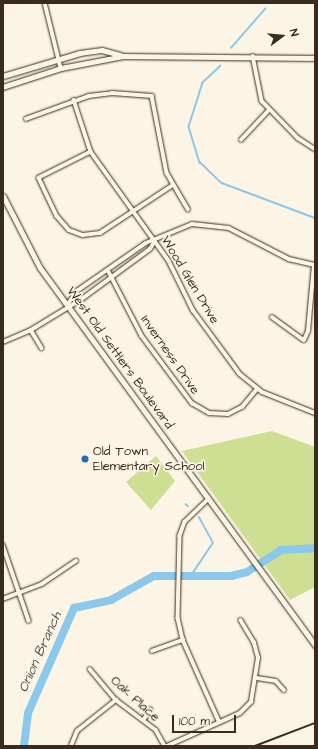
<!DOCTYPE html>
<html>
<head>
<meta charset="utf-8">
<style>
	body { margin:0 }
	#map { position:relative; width:318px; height:749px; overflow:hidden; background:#fcf5e5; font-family:"Architects Daughter",sans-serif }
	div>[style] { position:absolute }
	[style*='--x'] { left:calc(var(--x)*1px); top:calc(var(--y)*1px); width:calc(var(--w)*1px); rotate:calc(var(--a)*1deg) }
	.green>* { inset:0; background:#cede92 }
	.stream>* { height:1.5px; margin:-0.75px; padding:0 0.75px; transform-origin:0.75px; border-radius:0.75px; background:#8ac9eb }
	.river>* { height:8px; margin:-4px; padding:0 4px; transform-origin:4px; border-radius:4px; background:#8ac9eb }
	.roads { filter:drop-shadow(0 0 1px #3b2a1e) drop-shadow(0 0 1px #3b2a1e) }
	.minor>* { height:3.5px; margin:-1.75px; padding:0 1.75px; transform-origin:1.75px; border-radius:1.75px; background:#fcf5e5 }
	.tertiary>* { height:4.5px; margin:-2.25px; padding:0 2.25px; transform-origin:2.25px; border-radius:2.25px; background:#fcf5e5 }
	.secondary>* { height:5px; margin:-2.5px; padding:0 2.5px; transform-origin:2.5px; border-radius:2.5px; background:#fcf5e5 }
	.rail>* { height:1.5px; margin:-0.75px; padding:0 0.75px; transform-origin:0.75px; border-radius:0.75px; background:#3b2a1e }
	.dots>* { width:11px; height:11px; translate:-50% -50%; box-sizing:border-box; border:2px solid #fcf5e5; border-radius:50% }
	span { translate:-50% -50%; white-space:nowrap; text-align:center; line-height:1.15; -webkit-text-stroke:3.5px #fcf5e5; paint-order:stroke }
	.street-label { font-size:13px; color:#3b2a1e }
	.poi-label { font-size:13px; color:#3b2a1e }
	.left { translate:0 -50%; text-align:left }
	.water-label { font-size:14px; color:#4f5251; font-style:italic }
	.frame { position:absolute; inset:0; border:4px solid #3b2a1e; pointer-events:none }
	.north { position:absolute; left:262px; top:16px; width:40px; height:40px; -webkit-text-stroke:3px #fcf5e5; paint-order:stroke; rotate:74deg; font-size:11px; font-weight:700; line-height:16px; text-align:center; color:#3b2a1e }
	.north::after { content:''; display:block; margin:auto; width:14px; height:18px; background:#3b2a1e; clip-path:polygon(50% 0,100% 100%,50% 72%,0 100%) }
	.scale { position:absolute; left:172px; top:715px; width:64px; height:18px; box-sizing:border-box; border:2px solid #3b2a1e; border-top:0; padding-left:5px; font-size:12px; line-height:14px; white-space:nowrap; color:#3b2a1e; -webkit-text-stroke:3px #fcf5e5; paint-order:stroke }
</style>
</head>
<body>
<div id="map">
	<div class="green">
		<div style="clip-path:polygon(272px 431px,315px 447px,315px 587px,290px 600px,182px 451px)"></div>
		<div style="clip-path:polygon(156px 456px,175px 481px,151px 510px,126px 482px)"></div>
	</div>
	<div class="stream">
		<div style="--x:231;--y:48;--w:52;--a:-48.9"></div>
		<div style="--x:221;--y:66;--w:25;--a:137"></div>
		<div style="--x:203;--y:83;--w:46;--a:107.7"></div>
		<div style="--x:189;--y:127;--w:37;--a:73"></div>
		<div style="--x:200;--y:162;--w:30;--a:44"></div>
		<div style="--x:222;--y:183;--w:99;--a:20.6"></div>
		<div style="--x:186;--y:504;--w:3;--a:45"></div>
		<div style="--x:192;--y:574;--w:37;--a:-56"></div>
		<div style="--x:213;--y:543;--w:29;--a:-119"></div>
	</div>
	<div class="river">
		<div style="--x:24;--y:746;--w:33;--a:-83"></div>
		<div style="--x:28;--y:713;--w:115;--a:-66.3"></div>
		<div style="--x:74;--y:608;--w:38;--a:-12"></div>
		<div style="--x:111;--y:600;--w:49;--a:-29.2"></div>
		<div style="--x:154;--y:576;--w:77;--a:0"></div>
		<div style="--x:231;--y:576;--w:16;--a:-14"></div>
		<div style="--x:247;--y:572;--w:40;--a:-32.9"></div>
		<div style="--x:281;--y:550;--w:34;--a:-3"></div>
	</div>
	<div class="roads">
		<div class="minor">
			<div style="--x:45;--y:3;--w:67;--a:76.2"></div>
			<div style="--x:253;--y:56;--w:46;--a:78.7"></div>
			<div style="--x:262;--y:101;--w:52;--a:45.8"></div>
			<div style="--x:298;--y:138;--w:20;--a:33"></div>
			<div style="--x:74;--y:100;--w:55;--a:71.9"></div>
			<div style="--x:91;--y:152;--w:134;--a:54.4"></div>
			<div style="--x:169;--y:261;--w:55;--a:63.9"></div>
			<div style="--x:193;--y:310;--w:79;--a:53.7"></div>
			<div style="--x:240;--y:374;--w:28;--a:39"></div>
			<div style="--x:262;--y:392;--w:57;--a:21.6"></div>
			<div style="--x:26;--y:119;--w:67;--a:-20.1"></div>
			<div style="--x:89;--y:96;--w:23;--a:-7"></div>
			<div style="--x:112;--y:93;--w:40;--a:4.3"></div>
			<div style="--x:152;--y:96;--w:78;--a:79"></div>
			<div style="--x:167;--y:173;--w:42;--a:59.7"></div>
			<div style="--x:241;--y:140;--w:41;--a:-47"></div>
			<div style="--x:91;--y:152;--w:58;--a:153.4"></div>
			<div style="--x:39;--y:178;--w:42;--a:64.7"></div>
			<div style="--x:57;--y:216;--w:18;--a:49"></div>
			<div style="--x:69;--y:230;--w:15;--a:20"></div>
			<div style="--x:83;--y:235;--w:17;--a:-7"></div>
			<div style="--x:100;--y:233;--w:87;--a:-33.3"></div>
			<div style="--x:108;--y:270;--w:74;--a:62.7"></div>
			<div style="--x:142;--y:336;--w:84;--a:53.3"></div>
			<div style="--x:192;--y:403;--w:20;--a:30"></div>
			<div style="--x:209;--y:413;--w:19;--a:3"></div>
			<div style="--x:228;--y:414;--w:16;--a:-27"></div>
			<div style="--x:242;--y:407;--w:23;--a:-50"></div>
			<div style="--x:68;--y:304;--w:16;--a:-55"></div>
			<div style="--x:77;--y:291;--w:84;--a:-34.8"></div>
			<div style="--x:146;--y:243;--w:50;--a:-22.4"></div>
			<div style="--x:192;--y:224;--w:37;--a:6"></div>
			<div style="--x:229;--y:228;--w:68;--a:27.3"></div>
			<div style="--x:289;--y:259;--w:27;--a:13"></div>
			<div style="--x:272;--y:317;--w:39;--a:36"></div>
			<div style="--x:304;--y:340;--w:10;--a:-66"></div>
			<div style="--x:308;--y:331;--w:66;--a:-84.8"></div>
			<div style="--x:31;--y:330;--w:21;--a:59"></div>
			<div style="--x:3;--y:342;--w:30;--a:-23"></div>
			<div style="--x:31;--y:330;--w:60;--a:-31.3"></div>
			<div style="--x:82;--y:299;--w:84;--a:-36.3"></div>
			<div style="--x:150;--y:249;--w:9;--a:-58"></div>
			<div style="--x:209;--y:499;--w:33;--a:136"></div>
			<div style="--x:185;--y:522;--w:15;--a:110"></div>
			<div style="--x:180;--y:536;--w:82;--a:91.4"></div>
			<div style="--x:178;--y:618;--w:23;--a:77"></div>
			<div style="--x:183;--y:640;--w:89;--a:66"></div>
			<div style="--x:3;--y:545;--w:80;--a:71.1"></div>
			<div style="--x:3;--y:599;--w:42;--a:-21"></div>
			<div style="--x:42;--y:584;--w:41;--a:-34.1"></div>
			<div style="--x:152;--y:651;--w:33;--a:-20"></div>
			<div style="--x:90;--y:669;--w:40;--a:50"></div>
			<div style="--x:116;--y:700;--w:50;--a:36.9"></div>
			<div style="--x:156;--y:730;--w:18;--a:61"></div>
			<div style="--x:257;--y:678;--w:19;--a:9"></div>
			<div style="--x:276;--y:681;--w:12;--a:48"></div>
			<div style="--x:144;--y:719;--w:11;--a:-56"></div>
			<div style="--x:71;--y:746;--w:16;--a:-68"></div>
			<div style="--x:77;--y:731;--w:50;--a:-38.5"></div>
			<div style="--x:167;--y:746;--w:80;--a:-24.3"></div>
			<div style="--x:240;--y:713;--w:16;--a:-45"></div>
			<div style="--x:251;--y:702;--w:45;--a:-81"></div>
			<div style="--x:258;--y:658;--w:16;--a:-105"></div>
			<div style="--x:254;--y:643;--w:26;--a:-121"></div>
		</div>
		<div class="tertiary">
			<div style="--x:3;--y:76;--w:80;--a:-16.6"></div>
			<div style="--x:80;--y:53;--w:22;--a:-8"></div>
			<div style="--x:102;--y:50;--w:20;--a:15"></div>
			<div style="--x:3;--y:87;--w:61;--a:-18.1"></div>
			<div style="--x:61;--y:68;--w:64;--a:-10.8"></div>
			<div style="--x:124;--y:56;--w:191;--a:0.6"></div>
		</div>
		<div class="secondary">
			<div style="--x:3;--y:196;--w:81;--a:62.8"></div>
			<div style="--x:40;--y:268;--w:467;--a:53.9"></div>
		</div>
	</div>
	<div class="rail">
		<div style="--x:255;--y:746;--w:64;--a:-21"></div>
	</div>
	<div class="dots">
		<div style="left:85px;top:459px;background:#1f6fb2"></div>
	</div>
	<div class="street-label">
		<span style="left:190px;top:280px;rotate:59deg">Wood Glen Drive</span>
		<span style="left:170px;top:355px;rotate:55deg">Inverness Drive</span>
		<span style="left:120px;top:358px;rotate:54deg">West Old Settlers Boulevard</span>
		<span style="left:135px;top:699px;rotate:42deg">Oak Place</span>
	</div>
	<div class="poi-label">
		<span class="left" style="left:93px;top:459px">Old Town<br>Elementary School</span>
	</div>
	<div class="water-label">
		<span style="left:40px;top:652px;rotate:-66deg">Onion Branch</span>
	</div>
	<div class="frame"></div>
	<div class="north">N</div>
	<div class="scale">100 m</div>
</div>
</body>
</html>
